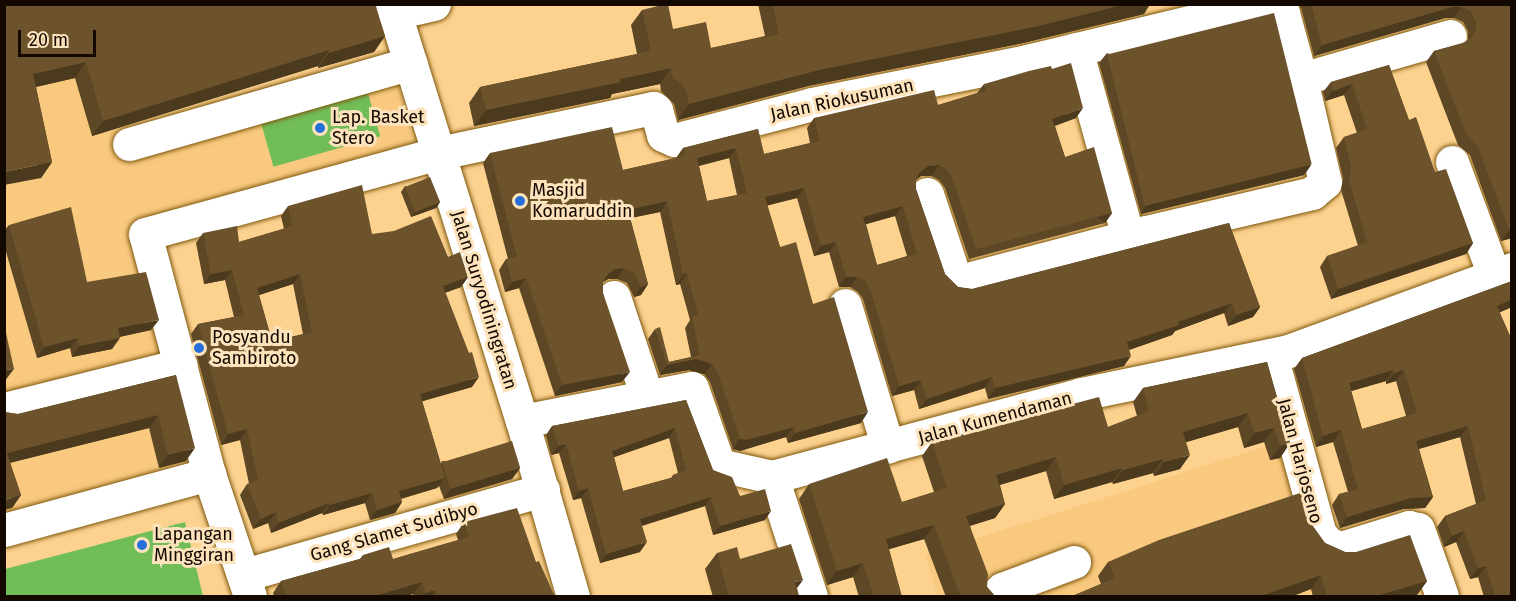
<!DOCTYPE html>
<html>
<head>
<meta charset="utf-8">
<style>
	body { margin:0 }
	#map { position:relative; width:1516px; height:601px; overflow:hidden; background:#fdd28f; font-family:"Fira Sans",sans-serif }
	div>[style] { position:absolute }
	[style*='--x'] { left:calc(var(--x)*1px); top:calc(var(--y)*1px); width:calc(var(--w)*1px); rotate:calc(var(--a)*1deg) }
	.built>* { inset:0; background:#f8c97e }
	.green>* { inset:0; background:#71bd58; transform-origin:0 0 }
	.roads { filter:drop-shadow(0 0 2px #7e580d) drop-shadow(0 0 2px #7e580d) }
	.minor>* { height:33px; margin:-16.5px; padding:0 16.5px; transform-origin:16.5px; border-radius:16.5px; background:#fff }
	.wall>* { inset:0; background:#5d4725 }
	.shaded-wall>* { inset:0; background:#4c3a1e; transform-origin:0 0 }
	.building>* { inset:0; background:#6c532b; transform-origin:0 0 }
	.dots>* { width:16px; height:16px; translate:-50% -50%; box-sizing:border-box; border:3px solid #fce3bc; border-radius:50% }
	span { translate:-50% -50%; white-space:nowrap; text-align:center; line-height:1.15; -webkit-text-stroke:6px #fce3bc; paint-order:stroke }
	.street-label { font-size:18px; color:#140900 }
	.poi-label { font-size:18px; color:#140900 }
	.left { translate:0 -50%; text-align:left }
	.frame { position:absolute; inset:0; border:6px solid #140900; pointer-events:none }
	.scale { position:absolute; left:18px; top:30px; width:78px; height:27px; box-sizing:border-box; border:3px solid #140900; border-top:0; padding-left:8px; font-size:18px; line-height:21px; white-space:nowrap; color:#140900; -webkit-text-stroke:4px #fce3bc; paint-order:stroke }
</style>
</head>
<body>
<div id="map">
	<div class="built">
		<div style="clip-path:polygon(85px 19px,122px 152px,396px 78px,416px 152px,145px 234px,207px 471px,5px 528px,5px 41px)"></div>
		<div style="clip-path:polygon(1301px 435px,1352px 596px,938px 596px,925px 555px)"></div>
	</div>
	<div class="green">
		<div style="left:367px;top:90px;width:48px;height:111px;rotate:74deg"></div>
		<div style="clip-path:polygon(185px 522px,203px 596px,5px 596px,5px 569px)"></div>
	</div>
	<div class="roads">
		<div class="minor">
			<div style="--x:392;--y:4;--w:437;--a:72.7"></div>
			<div style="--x:522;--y:421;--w:182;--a:73.8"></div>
			<div style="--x:1274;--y:4;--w:13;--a:45"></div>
			<div style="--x:1283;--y:13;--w:68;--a:74.7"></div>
			<div style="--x:1301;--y:79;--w:155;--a:-16.1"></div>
			<div style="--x:395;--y:13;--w:40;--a:-13"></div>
			<div style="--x:1076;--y:49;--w:195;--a:74.5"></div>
			<div style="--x:129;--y:144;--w:293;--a:-16"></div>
			<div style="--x:1452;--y:162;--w:121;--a:69.6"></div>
			<div style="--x:927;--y:194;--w:89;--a:71.6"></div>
			<div style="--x:955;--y:278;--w:6;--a:31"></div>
			<div style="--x:960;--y:281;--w:192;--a:-14.8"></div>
			<div style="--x:1146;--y:232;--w:171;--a:-13.2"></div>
			<div style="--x:1312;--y:193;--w:17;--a:-40"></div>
			<div style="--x:1325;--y:182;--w:106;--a:-103.1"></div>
			<div style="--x:614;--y:297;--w:105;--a:71.7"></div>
			<div style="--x:845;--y:305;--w:148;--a:73.2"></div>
			<div style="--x:1271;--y:355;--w:186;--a:74.7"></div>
			<div style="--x:1320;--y:534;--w:13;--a:48"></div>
			<div style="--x:1329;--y:544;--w:13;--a:18"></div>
			<div style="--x:1341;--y:548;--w:71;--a:-17.2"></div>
			<div style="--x:1409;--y:527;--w:9;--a:13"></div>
			<div style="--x:1418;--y:529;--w:71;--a:70.3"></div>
			<div style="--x:4;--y:409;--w:182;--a:-14"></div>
			<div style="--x:522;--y:421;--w:173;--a:-11"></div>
			<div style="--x:692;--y:388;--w:82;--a:70.7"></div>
			<div style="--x:719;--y:465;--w:54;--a:12.8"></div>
			<div style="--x:772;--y:477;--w:320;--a:-15"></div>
			<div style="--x:1081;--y:394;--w:211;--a:-11.7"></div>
			<div style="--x:1288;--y:351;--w:239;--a:-20.1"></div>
			<div style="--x:772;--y:477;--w:125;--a:71.9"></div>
			<div style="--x:4;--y:530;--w:213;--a:-15.3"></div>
			<div style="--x:244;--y:575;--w:311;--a:-15.9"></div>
			<div style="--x:250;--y:596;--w:129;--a:-108.6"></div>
			<div style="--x:209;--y:474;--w:248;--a:-104.9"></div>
			<div style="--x:145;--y:234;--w:305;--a:-15.4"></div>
			<div style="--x:439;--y:153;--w:219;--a:-11.9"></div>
			<div style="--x:653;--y:108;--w:4;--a:34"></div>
			<div style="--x:656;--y:110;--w:26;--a:74"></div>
			<div style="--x:663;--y:135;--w:12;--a:24"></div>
			<div style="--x:674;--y:140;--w:143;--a:-14.6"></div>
			<div style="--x:812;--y:104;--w:219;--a:-11.3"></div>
			<div style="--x:1027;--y:61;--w:245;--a:-13.5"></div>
			<div style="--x:995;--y:596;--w:10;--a:-45"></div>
			<div style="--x:1002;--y:589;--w:77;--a:-20.6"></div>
		</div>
	</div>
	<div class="wall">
		<div style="clip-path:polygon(4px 4px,385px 36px,374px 52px,318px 68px,318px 66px,92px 136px,75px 78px,36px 87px,52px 162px,41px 178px)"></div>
		<div style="clip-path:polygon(758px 4px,1150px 4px,1144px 14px,1023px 43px,808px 86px,678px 120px,674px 104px,661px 91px,660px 84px,612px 94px,610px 98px,474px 126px,469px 103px,480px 87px,637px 54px,631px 25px,642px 10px,673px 29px,711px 48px,765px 36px)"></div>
		<div style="clip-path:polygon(1298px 4px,1512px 4px,1512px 238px,1501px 241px,1470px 155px,1458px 145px,1426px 62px,1434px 51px,1463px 43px,1468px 40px,1468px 31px,1463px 22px,1454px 18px,1445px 18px,1314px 56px,1301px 8px)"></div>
		<div style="clip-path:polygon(1107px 53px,1311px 165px,1304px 175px,1141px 214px,1099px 63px)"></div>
		<div style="clip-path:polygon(1389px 65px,1409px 120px,1435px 172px,1473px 243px,1466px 254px,1331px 299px,1320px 267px,1327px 256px,1358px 246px,1341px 190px,1343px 178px,1336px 148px,1344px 137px,1357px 133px,1344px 95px,1325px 101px,1323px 92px,1331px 82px)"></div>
		<div style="clip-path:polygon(evenodd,984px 84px,1076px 118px,1055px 126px,1065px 157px,1112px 213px,1105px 223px,969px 259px,945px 188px,939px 180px,931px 176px,921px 176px,916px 180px,916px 189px,945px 274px,958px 287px,972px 289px,1229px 223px,1260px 307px,1253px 317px,1228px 326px,1224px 313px,1175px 331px,1172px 335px,1129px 350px,1124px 366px,988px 399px,985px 388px,919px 409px,914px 390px,892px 396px,863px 299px,858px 292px,850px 287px,839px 287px,829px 252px,814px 256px,797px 198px,767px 205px,780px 247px,813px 304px,861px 423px,788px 443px,786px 437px,740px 451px,733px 449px,710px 382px,704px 374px,689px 370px,660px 375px,648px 339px,655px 329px,669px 362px,691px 357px,685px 328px,690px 320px,680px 284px,676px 285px,660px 212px,630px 218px,648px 284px,641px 295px,634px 297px,627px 283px,617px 279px,608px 279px,603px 282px,603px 293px,622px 382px,555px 396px,519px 288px,505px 292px,499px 270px,506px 259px,508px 259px,483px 163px,490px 153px,623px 170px,676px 158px,683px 148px,758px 129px,764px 154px,810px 143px,807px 128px,814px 118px,938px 105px,977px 93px,984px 84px,729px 158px,737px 195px,707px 201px,699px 166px,729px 158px,984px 84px,895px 216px,907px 256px,877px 265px,866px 224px,895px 216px)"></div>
		<div style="clip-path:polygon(405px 186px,440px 202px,436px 208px,411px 217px,401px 192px)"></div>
		<div style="clip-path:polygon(evenodd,288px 206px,372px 234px,448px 257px,468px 277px,461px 287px,445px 293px,472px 387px,422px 401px,441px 464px,442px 461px,520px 468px,512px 479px,444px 499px,439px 486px,437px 488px,401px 499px,402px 502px,395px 513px,370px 520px,365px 503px,323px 515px,322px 513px,271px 533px,268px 523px,253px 529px,240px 495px,247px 484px,249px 484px,240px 440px,221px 445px,191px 334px,198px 324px,234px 317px,225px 280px,204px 284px,196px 243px,203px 233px,239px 242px,284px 229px,281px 216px,288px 206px,293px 284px,303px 334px,272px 341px,259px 295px,293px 284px)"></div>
		<div style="clip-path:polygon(9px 225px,87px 282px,151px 330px,119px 337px,112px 349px,72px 357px,70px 348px,37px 358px,4px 245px,4px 231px)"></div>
		<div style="clip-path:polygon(evenodd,1512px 281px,1512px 307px,1500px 312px,1512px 597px,1484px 597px,1478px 577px,1470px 579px,1456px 542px,1444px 547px,1437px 527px,1445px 516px,1476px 504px,1460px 437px,1419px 449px,1433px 497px,1425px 508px,1403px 509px,1340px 528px,1332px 505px,1339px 494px,1348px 492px,1333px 442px,1316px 447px,1294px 369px,1302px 358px,1512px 281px,1386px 381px,1386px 384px,1396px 381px,1406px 416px,1362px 429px,1351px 391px,1386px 381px)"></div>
		<div style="clip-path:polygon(1267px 362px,1290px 443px,1280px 458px,1270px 460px,1264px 442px,1244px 448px,1238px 427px,1186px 442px,1180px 469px,1154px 476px,1153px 473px,1113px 484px,1112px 482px,1054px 499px,1046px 471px,1000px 485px,1005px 504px,995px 518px,970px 526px,987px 587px,996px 597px,946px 597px,924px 539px,889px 549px,902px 597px,859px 597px,853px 577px,827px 585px,799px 499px,809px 484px,902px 502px,934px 492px,922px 456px,932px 442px,1029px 418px,1031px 415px,1108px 427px,1137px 416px,1133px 402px,1143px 388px)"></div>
		<div style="clip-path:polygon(176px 375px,186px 461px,159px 468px,149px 428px,10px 463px,21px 495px,12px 508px,4px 412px,18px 414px)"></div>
		<div style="clip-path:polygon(evenodd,686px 400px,713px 470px,765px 520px,713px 535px,705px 506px,642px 526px,640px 552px,600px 563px,581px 498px,573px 500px,559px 453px,551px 455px,546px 435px,552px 426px,686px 400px,669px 438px,678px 473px,673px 475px,671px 478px,623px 491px,614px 457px,669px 438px)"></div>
		<div style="clip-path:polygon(464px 522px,536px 562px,555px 597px,414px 597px,413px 594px,403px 597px,274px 597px,273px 593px,281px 581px,360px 559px,363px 555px,393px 559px,458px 540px,456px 534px)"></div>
		<div style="clip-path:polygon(1312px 525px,1325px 543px,1345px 552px,1427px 581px,1417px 595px,1412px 597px,1313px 597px,1311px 589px,1290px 597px,1070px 597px,1101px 584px,1098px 576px,1108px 562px)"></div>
		<div style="clip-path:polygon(717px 553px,740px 559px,797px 588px,799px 597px,713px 597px,705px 569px)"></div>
	</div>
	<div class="shaded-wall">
		<div style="clip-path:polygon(1127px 4px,1150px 4px,1144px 14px,1023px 43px,808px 86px,678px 120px,689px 104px,819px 70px)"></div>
		<div style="clip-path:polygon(1452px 7px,1461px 7px,1454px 18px,1445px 18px,1314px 56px,1322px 45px)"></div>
		<div style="clip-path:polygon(385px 36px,374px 52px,318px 68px,329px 53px)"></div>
		<div style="clip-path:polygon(329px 50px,318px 66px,92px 136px,103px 121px)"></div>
		<div style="clip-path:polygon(86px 62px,75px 78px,22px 90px,33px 74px)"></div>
		<div style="clip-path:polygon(671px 68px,660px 84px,612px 94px,610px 98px,474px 126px,486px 110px)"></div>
		<div style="clip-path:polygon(1352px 84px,1344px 95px,1325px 101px,1333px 91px)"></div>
		<div style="clip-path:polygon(1083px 108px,1076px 118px,1045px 129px,1052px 119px)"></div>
		<div style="clip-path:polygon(736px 148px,729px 158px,690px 168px,697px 158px)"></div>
		<div style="clip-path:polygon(52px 162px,41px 178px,4px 185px,4px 172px)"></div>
		<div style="clip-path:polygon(939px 165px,931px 176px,921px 176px,913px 182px,920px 172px,928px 166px)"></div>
		<div style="clip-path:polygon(1311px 165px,1304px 175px,1141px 214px,1148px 203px)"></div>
		<div style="clip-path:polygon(804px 188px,797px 198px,758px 208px,765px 197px)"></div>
		<div style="clip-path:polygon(667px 201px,660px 212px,621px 220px,628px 210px)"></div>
		<div style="clip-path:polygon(440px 202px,436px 208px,411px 217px,415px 212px)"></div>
		<div style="clip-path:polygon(903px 206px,895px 216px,856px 227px,863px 217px)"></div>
		<div style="left:1112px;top:213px;width:12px;height:141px;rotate:125deg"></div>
		<div style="clip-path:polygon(1509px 230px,1512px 230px,1512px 238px,1501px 241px)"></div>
		<div style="clip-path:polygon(836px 242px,829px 252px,814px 256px,821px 246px)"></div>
		<div style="clip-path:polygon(1473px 243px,1466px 254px,1331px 299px,1338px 289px)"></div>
		<div style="clip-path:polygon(624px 268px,617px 279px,608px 279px,600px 284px,608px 274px,615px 269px)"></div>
		<div style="clip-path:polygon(232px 270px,225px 280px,204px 284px,211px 274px)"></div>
		<div style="clip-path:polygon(687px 273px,680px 284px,676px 285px,683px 274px)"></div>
		<div style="clip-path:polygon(300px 274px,293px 284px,250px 298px,257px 288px)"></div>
		<div style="clip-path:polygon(468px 277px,461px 287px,435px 296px,443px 286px)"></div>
		<div style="clip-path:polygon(846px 277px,857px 277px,850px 287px,839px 287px)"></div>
		<div style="clip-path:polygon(526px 278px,519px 288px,505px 292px,512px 282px)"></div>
		<div style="clip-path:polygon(648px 284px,641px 295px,634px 297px,641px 287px)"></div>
		<div style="clip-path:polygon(1512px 299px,1512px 307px,1489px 317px,1497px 306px)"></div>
		<div style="clip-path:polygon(1232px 303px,1224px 313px,1175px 331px,1172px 335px,1120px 353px,1127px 342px,1178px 322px)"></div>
		<div style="clip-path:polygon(1260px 307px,1253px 317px,1228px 326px,1236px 315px)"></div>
		<div style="clip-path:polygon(159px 320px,151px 330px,110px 339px,118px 328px)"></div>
		<div style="clip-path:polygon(78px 338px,70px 348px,37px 358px,44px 347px)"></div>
		<div style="clip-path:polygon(120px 338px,112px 349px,72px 357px,79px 346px)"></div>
		<div style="clip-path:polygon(1131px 356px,1124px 366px,988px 399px,995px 388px)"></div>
		<div style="clip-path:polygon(696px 359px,712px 364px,704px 374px,689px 370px,660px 375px,667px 365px)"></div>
		<div style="clip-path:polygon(14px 369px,4px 382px,4px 370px)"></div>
		<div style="clip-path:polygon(1393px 370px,1386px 381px,1341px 394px,1349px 383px)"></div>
		<div style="clip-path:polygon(1404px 370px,1396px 381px,1386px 384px,1394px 373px)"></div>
		<div style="clip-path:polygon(630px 372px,622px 382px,555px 396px,562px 385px)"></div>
		<div style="clip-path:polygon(479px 377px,472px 387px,413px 404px,420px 394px)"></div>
		<div style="clip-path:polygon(992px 377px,985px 388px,919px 409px,927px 399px)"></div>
		<div style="clip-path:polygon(921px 380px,914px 390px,892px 396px,899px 386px)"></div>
		<div style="clip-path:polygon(868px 412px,861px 423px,788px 443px,795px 433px)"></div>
		<div style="clip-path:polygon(1248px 413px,1238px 427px,1173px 446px,1183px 432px)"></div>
		<div style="clip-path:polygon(158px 415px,149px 428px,4px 464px,7px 453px)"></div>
		<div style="clip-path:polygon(1468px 426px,1460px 437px,1408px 452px,1416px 441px)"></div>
		<div style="clip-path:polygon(794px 427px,786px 437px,740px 451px,733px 449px,740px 439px)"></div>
		<div style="clip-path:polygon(675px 428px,669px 438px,606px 460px,612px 451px)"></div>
		<div style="clip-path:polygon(1274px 428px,1264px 442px,1244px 448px,1254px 433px)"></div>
		<div style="clip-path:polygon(247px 429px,240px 440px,221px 445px,228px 434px)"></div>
		<div style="clip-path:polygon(1341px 430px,1333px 442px,1316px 447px,1323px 436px)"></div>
		<div style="clip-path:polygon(1290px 443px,1280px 458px,1270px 460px,1280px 446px)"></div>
		<div style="clip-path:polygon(566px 444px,559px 453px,551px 455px,558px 446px)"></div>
		<div style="clip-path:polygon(195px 448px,186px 461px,159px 468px,168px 455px)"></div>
		<div style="clip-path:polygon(1190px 455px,1180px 469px,1154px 476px,1164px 462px)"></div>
		<div style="clip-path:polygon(1056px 457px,1046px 471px,986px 489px,996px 475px)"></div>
		<div style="clip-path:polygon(1163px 459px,1153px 473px,1113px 484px,1123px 470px)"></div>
		<div style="clip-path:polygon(520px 468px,512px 479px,444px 499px,451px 488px)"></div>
		<div style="clip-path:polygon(1122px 468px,1112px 482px,1054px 499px,1064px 485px)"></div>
		<div style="clip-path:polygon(445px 478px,437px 488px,392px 501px,399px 491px)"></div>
		<div style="clip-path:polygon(588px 488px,581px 498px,573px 500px,579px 491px)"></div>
		<div style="clip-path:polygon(372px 493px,365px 503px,323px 515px,330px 505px)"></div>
		<div style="clip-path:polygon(21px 495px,12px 508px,4px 510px,4px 502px,8px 499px)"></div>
		<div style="clip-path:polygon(711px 497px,705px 506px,633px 528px,640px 519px)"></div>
		<div style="clip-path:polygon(1433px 497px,1425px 508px,1403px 509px,1340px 528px,1347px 517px,1411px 498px)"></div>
		<div style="clip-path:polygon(402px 502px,395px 513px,370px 520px,377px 510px)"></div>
		<div style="clip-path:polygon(329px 503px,322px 513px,271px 533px,278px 523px)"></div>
		<div style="clip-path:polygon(1005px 504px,995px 518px,956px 530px,966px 516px)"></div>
		<div style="clip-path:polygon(771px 511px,765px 520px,713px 535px,720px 526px)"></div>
		<div style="clip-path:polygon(276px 512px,268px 523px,253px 529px,261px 519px)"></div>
		<div style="clip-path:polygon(934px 525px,924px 539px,876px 553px,886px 539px)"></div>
		<div style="clip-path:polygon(1464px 531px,1456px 542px,1444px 547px,1452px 536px)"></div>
		<div style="clip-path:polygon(647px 542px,640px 552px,600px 563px,606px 554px)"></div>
		<div style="clip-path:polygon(863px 563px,853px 577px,827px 585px,837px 571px)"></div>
		<div style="clip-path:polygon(1486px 566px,1478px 577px,1470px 579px,1478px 568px)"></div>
		<div style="clip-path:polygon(1321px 575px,1311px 589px,1290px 597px,1258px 597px)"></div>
		<div style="clip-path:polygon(803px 580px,791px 596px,795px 582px)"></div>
		<div style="clip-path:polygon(1427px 581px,1417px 595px,1412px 597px,1373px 597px)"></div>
		<div style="clip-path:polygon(422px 582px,413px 594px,403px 597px,371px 597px)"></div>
		<div style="clip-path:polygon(435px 590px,431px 597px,423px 597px,425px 593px)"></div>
	</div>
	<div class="building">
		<div style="clip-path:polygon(4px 4px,375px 4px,385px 36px,329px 53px,329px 50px,103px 121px,86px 62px,33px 74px,52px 162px,4px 172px)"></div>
		<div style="clip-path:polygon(666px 4px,668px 4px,673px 29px,706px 22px,711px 48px,779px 34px,773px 4px,1127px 4px,1034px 27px,819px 70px,689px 104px,685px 88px,672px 76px,671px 68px,620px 79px,621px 82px,486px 110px,480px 87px,651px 51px,642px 10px)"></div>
		<div style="clip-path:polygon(1311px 4px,1512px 4px,1512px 230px,1509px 230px,1477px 145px,1466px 134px,1434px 51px,1463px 43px,1471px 38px,1476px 30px,1476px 21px,1470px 11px,1461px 7px,1452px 7px,1322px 45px)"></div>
		<div style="left:1274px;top:13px;width:156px;height:172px;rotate:76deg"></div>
		<div style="clip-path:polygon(evenodd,1071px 63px,1083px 108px,1052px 119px,1065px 157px,1094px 147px,1112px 213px,976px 249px,952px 177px,946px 169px,939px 165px,928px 166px,920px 172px,916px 179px,916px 189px,945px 274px,958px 287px,972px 289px,1229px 223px,1260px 307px,1236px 315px,1232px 303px,1178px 322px,1179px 325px,1127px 342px,1131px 356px,995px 388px,992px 377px,927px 399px,921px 380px,899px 386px,870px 289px,865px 281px,857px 277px,846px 277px,836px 242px,821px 246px,804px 188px,765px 197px,780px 247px,796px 242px,813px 304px,834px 297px,868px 412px,795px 433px,794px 427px,747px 440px,740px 439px,717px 371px,712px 364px,696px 359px,667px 365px,655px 329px,660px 327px,669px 362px,700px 355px,692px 317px,698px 315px,687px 273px,683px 274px,667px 201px,628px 210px,648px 284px,641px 287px,634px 273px,624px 268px,615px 269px,608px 274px,603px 282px,603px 293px,630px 372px,562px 385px,526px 278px,512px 282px,506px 259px,517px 257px,490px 153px,612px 127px,623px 170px,685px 156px,683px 148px,758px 129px,764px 154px,820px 141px,814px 118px,934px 90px,938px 105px,986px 91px,984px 84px,1029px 71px,1051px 66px,1052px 69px,1071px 63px,736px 148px,747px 193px,707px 201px,697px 158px,736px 148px,1071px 63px,903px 206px,917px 254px,877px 265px,863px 217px,903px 206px)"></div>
		<div style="clip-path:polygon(1389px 65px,1409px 120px,1416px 117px,1435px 172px,1446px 169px,1473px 243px,1338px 289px,1327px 256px,1367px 242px,1349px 180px,1351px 167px,1344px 137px,1367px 129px,1352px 84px,1333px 91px,1331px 82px)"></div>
		<div style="left:430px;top:177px;width:27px;height:27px;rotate:68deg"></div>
		<div style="clip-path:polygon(evenodd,362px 185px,372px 234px,394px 231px,431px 216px,448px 257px,460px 252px,468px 277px,443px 286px,469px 353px,472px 352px,479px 377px,420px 394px,445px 478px,399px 491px,402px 502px,377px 510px,372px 493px,330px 505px,329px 503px,278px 523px,276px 512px,261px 519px,247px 484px,258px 480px,247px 429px,228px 434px,198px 324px,244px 315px,232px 270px,211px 274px,203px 233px,237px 226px,239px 242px,292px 226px,288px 206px,362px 185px,300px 274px,312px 333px,272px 341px,257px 288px,300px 274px)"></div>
		<div style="clip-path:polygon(71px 207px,87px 282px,146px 272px,159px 320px,118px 328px,120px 338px,79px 346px,78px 338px,44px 347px,9px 225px)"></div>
		<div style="clip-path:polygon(evenodd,1512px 281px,1512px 299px,1497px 306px,1512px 340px,1512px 597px,1495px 597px,1486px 566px,1478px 568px,1464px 531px,1452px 536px,1445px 516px,1486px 500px,1468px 426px,1416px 441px,1433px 497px,1411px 498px,1347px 517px,1339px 494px,1358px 489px,1341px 430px,1323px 436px,1302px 358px,1512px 281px,1393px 370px,1394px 373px,1404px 370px,1417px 413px,1362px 429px,1349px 383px,1393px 370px)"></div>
		<div style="clip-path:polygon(4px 324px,14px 369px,4px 370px)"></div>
		<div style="clip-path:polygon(1267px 362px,1290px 443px,1280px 446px,1274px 428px,1254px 433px,1248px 413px,1183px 432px,1190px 455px,1164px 462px,1163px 459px,1123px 470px,1122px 468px,1064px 485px,1056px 457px,996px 475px,1005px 504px,966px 516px,988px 574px,987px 587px,996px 597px,961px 597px,934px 525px,886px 539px,902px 597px,874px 597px,863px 563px,837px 571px,809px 484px,887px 458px,902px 502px,947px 488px,932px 442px,1032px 418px,1031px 415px,1099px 397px,1108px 427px,1149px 411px,1143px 388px)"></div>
		<div style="clip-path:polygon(176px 375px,195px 448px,168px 455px,158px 415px,7px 453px,21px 495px,8px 499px,4px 502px,4px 412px,18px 414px)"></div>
		<div style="clip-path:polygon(evenodd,686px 400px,713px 470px,732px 477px,740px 496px,765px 489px,771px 511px,720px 526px,711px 497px,640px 519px,647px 542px,606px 554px,588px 488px,579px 491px,566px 444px,558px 446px,552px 426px,686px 400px,675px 428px,686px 470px,673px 475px,674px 477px,623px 491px,612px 451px,675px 428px)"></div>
		<div style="left:512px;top:441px;width:28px;height:73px;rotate:73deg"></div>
		<div style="clip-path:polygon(1303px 492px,1312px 525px,1325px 543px,1345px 552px,1356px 552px,1410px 535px,1427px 581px,1373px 597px,1327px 597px,1321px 575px,1258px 597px,1070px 597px,1115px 578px,1108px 562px,1159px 540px)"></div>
		<div style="clip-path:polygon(517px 508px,536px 562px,539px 561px,555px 597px,437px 597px,435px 590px,425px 593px,422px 582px,371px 597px,286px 597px,281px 581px,363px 558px,363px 555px,389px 547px,393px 559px,469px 537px,464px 522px)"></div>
		<div style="clip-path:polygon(791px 544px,803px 580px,795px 582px,799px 597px,729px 597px,717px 553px,737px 547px,740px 559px)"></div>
	</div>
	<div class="dots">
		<div style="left:320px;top:128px;background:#2570db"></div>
		<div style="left:520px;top:201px;background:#2570db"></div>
		<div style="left:199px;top:348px;background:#2570db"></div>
		<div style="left:142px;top:545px;background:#2570db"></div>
	</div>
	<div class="street-label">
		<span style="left:842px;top:100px;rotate:-12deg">Jalan Riokusuman</span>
		<span style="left:484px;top:300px;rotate:73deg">Jalan Suryodiningratan</span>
		<span style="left:995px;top:418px;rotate:-15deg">Jalan Kumendaman</span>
		<span style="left:1300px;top:461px;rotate:75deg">Jalan Harjoseno</span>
		<span style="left:394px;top:532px;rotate:-16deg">Gang Slamet Sudibyo</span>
	</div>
	<div class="poi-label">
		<span class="left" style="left:332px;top:128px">Lap. Basket<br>Stero</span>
		<span class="left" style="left:532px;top:201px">Masjid<br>Komaruddin</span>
		<span class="left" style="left:212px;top:348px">Posyandu<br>Sambiroto</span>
		<span class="left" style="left:154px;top:545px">Lapangan<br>Minggiran</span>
	</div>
	<div class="frame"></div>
	<div class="scale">20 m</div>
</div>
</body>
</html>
